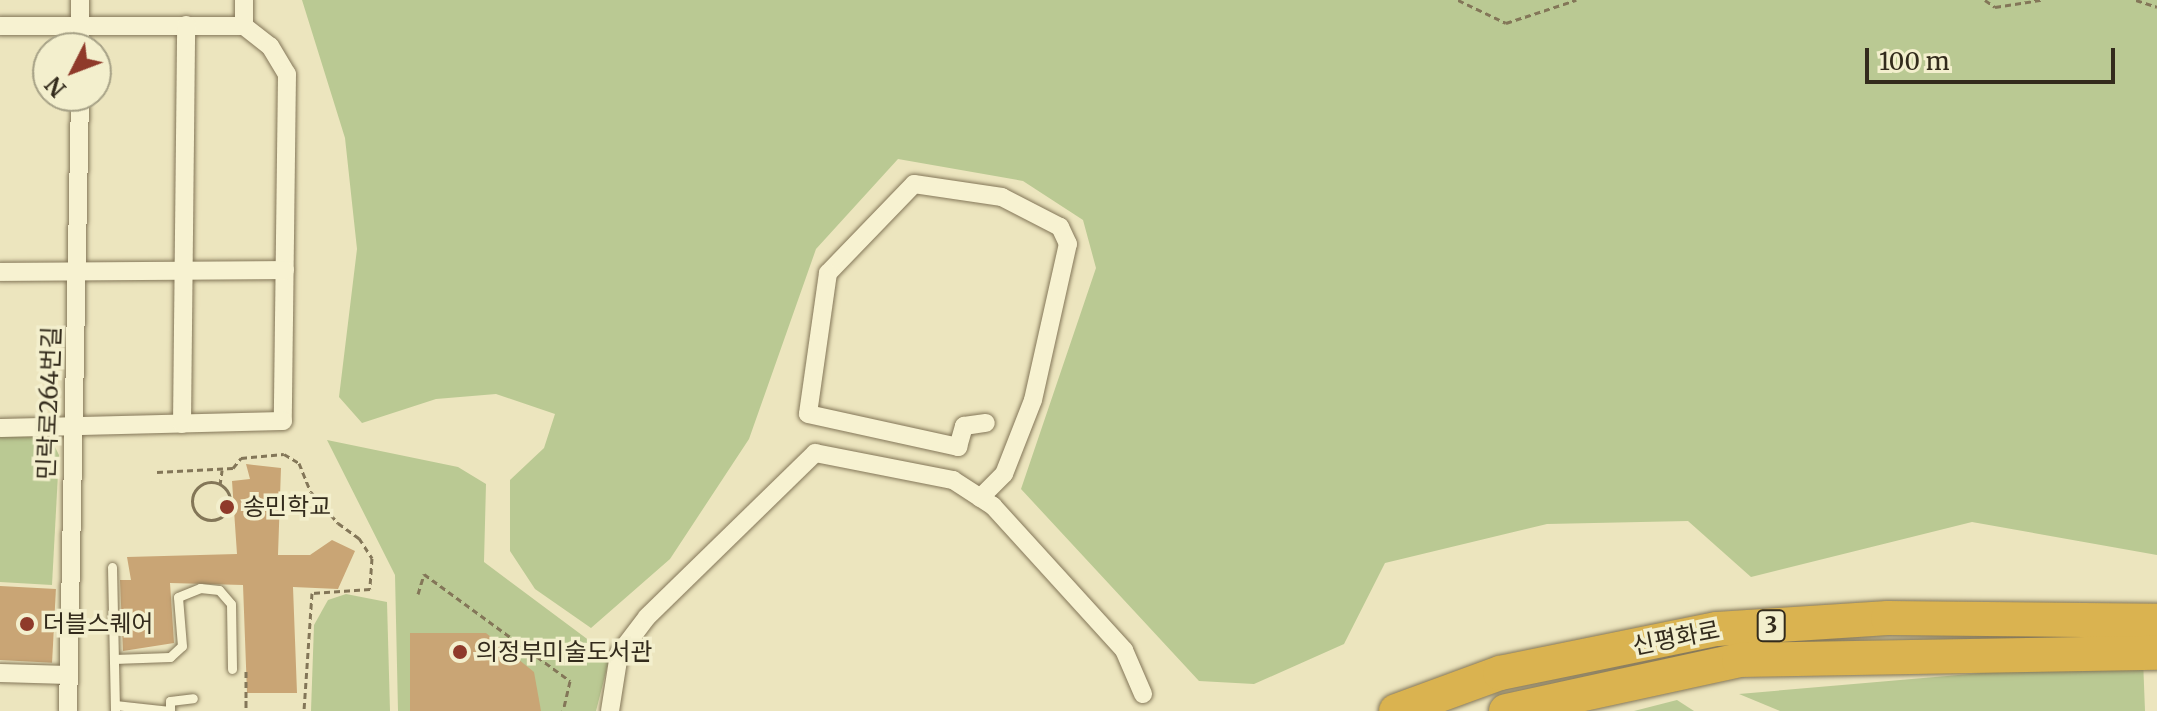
<!DOCTYPE html>
<html>
<head>
<meta charset="utf-8">
<style>
	body { margin:0 }
	#map { position:relative; width:2157px; height:711px; overflow:hidden; background:#ece5be; font-family:Merriweather,"Noto Sans KR",serif }
	div>[style] { position:absolute }
	[style*='--x'] { left:calc(var(--x)*1px); top:calc(var(--y)*1px); width:calc(var(--w)*1px); rotate:calc(var(--a)*1deg) }
	.green>* { inset:0; background:#bac993 }
	.building>* { inset:0; background:#c9a575; transform-origin:0 0 }
	.path>* { height:3px; margin-top:-1.5px; transform-origin:0; background:repeating-linear-gradient(90deg,#837658 0 6px,transparent 0 10px) }
	.path>.ring { margin:-1.5px; padding:0; box-sizing:content-box; background:none; border:3px solid #837658; border-radius:50% }
	.roads { filter:drop-shadow(0 0 2px #837658) drop-shadow(0 0 2px #837658) }
	.lane>* { height:9px; margin:-4.5px; padding:0 4.5px; transform-origin:4.5px; border-radius:4.5px; background:#f7f2d1 }
	.street>* { height:18px; margin:-9px; padding:0 9px; transform-origin:9px; border-radius:9px; background:#f7f2d1 }
	.highway>* { height:34px; margin:-17px; padding:0 17px; transform-origin:17px; border-radius:17px; background:#dab350 }
	.dots>* { width:22px; height:22px; translate:-50% -50%; box-sizing:border-box; border:4px solid #f3efcd; border-radius:50% }
	span { translate:-50% -50%; white-space:nowrap; text-align:center; line-height:1.15; -webkit-text-stroke:7px #f3efcd; paint-order:stroke }
	.shield-label span { padding:2px 6px; background:#f3efcd; border:2px solid; border-radius:6px; -webkit-text-stroke-width:0 }
	.shield-label { font-size:22px; color:#332b1c; font-weight:700 }
	.street-label { font-size:24px; color:#332b1c }
	.poi-label { font-size:24px; color:#332b1c }
	.left { translate:0 -50%; text-align:left }
	.north { position:absolute; left:32px; top:32px; width:80px; height:80px; box-sizing:border-box; background:#f3efcd; border:2px solid #a6a186; border-radius:50%; rotate:228deg; font-size:22px; font-weight:700; line-height:32px; text-align:center; color:#332b1c }
	.north::after { content:''; display:block; margin:auto; width:28px; height:36px; background:#8f3a2a; clip-path:polygon(50% 0,100% 100%,50% 72%,0 100%) }
	.scale { position:absolute; left:1865px; top:48px; width:250px; height:36px; box-sizing:border-box; border:4px solid #332b1c; border-top:0; padding-left:10px; font-size:24px; line-height:28px; white-space:nowrap; color:#332b1c; -webkit-text-stroke:6px #f3efcd; paint-order:stroke }
</style>
</head>
<body>
<div id="map">
	<div class="green">
		<div style="clip-path:polygon(302px 0,2157px 0,2157px 555px,1972px 522px,1751px 577px,1688px 521px,1547px 524px,1385px 563px,1344px 644px,1254px 684px,1199px 681px,1021px 489px,1096px 268px,1083px 220px,1023px 181px,898px 159px,816px 249px,749px 439px,670px 559px,591px 628px,535px 589px,510px 551px,510px 480px,544px 448px,555px 414px,496px 394px,436px 399px,362px 423px,339px 397px,357px 249px,345px 138px)"></div>
		<div style="clip-path:polygon(0 436px,50px 437px,59px 455px,52px 585px,0 582px)"></div>
		<div style="clip-path:polygon(327px 440px,458px 467px,486px 484px,484px 562px,610px 656px,596px 711px,398px 711px,395px 575px)"></div>
		<div style="clip-path:polygon(346px 594px,387px 602px,390px 711px,311px 711px,314px 625px,328px 600px)"></div>
		<div style="clip-path:polygon(2143px 659px,2145px 711px,1780px 711px,1739px 694px)"></div>
		<div style="clip-path:polygon(1677px 700px,1694px 711px,1634px 711px)"></div>
	</div>
	<div class="building">
		<div style="clip-path:polygon(246px 464px,281px 468px,278px 555px,310px 555px,332px 540px,355px 551px,338px 589px,293px 587px,297px 693px,247px 693px,243px 585px,170px 583px,174px 643px,123px 651px,120px 580px,131px 580px,127px 557px,237px 554px,232px 481px,250px 479px)"></div>
		<div style="left:0;top:586px;width:56px;height:74px;rotate:3deg"></div>
		<div style="clip-path:polygon(410px 633px,486px 633px,534px 672px,541px 711px,410px 711px)"></div>
	</div>
	<div class="path">
		<div style="--x:1458;--y:0;--w:53;--a:25.6"></div>
		<div style="--x:1506;--y:23;--w:74;--a:-18.2"></div>
		<div style="--x:1985;--y:0;--w:12;--a:35"></div>
		<div style="--x:1995;--y:7;--w:47;--a:-8.7"></div>
		<div style="--x:2136;--y:0;--w:22;--a:18"></div>
		<div style="--x:157;--y:472;--w:76;--a:-3"></div>
		<div style="--x:233;--y:468;--w:13;--a:-51"></div>
		<div style="--x:241;--y:458;--w:43;--a:-5.3"></div>
		<div style="--x:284;--y:454;--w:17;--a:31"></div>
		<div style="--x:299;--y:463;--w:31;--a:68"></div>
		<div style="--x:311;--y:492;--w:41;--a:48.9"></div>
		<div style="--x:338;--y:523;--w:26;--a:36"></div>
		<div style="--x:359;--y:538;--w:24;--a:57"></div>
		<div style="--x:372;--y:558;--w:31;--a:94"></div>
		<div style="--x:370;--y:589;--w:58;--a:176.1"></div>
		<div style="--x:312;--y:593;--w:118;--a:93.9"></div>
		<div class="ring" style="left:192px;top:482px;width:35px;height:35px"></div>
		<div style="--x:220;--y:485;--w:15;--a:-82"></div>
		<div style="--x:418;--y:594;--w:21;--a:-73"></div>
		<div style="--x:424;--y:574;--w:181;--a:36.2"></div>
		<div style="--x:570;--y:681;--w:31;--a:103"></div>
		<div style="--x:246;--y:671;--w:40;--a:90"></div>
	</div>
	<div class="roads">
		<div class="lane">
			<div style="--x:112;--y:567;--w:144;--a:88.8"></div>
			<div style="--x:114;--y:659;--w:56;--a:-2"></div>
			<div style="--x:170;--y:657;--w:16;--a:-43"></div>
			<div style="--x:182;--y:646;--w:49;--a:-94.7"></div>
			<div style="--x:178;--y:597;--w:24;--a:-22"></div>
			<div style="--x:200;--y:588;--w:19;--a:6"></div>
			<div style="--x:219;--y:590;--w:18;--a:49"></div>
			<div style="--x:231;--y:604;--w:65;--a:89.1"></div>
			<div style="--x:115;--y:705;--w:55;--a:6.2"></div>
			<div style="--x:170;--y:711;--w:10;--a:-90"></div>
			<div style="--x:170;--y:701;--w:23;--a:-7"></div>
		</div>
		<div class="street">
			<div style="--x:0;--y:26;--w:244;--a:0"></div>
			<div style="--x:244;--y:26;--w:33;--a:38"></div>
			<div style="--x:270;--y:46;--w:33;--a:59"></div>
			<div style="--x:287;--y:74;--w:347;--a:90.7"></div>
			<div style="--x:283;--y:421;--w:283;--a:178.6"></div>
			<div style="--x:244;--y:26;--w:26;--a:-90"></div>
			<div style="--x:80;--y:48;--w:48;--a:-90"></div>
			<div style="--x:0;--y:272;--w:285;--a:-0.4"></div>
			<div style="--x:182;--y:424;--w:399;--a:-89.4"></div>
			<div style="--x:980;--y:498;--w:34;--a:-45"></div>
			<div style="--x:1004;--y:474;--w:79;--a:-68.6"></div>
			<div style="--x:1033;--y:400;--w:160;--a:-77.4"></div>
			<div style="--x:1068;--y:244;--w:19;--a:-115"></div>
			<div style="--x:1060;--y:227;--w:65;--a:-152.7"></div>
			<div style="--x:1002;--y:197;--w:89;--a:-171.6"></div>
			<div style="--x:914;--y:184;--w:124;--a:134"></div>
			<div style="--x:828;--y:273;--w:142;--a:98.1"></div>
			<div style="--x:808;--y:414;--w:154;--a:12.4"></div>
			<div style="--x:958;--y:447;--w:22;--a:-74"></div>
			<div style="--x:964;--y:426;--w:22;--a:-8"></div>
			<div style="--x:0;--y:673;--w:68;--a:1.7"></div>
			<div style="--x:68;--y:711;--w:615;--a:-88.88"></div>
			<div style="--x:610;--y:711;--w:58;--a:-81"></div>
			<div style="--x:619;--y:654;--w:46;--a:-52.9"></div>
			<div style="--x:647;--y:617;--w:235;--a:-44.3"></div>
			<div style="--x:815;--y:453;--w:141;--a:11.1"></div>
			<div style="--x:953;--y:480;--w:48;--a:33"></div>
			<div style="--x:993;--y:506;--w:195;--a:47.7"></div>
			<div style="--x:1124;--y:650;--w:48;--a:66.6"></div>
		</div>
		<div class="highway">
			<div style="--x:1396;--y:711;--w:111;--a:-20.1"></div>
			<div style="--x:1500;--y:673;--w:221;--a:-11.5"></div>
			<div style="--x:1717;--y:629;--w:171;--a:-3.7"></div>
			<div style="--x:1888;--y:618;--w:269;--a:0.6"></div>
			<div style="--x:1506;--y:711;--w:239;--a:-12.3"></div>
			<div style="--x:1739;--y:660;--w:418;--a:-1"></div>
		</div>
	</div>
	<div class="dots">
		<div style="left:227px;top:507px;background:#8f3a2a"></div>
		<div style="left:27px;top:624px;background:#8f3a2a"></div>
		<div style="left:460px;top:652px;background:#8f3a2a"></div>
	</div>
	<div class="shield-label">
		<span style="left:1771px;top:626px">3</span>
	</div>
	<div class="street-label">
		<span style="left:49px;top:403px;rotate:-88deg">민락로264번길</span>
		<span style="left:1676px;top:638px;rotate:-11deg">신평화로</span>
	</div>
	<div class="poi-label">
		<span class="left" style="left:243px;top:507px">송민학교</span>
		<span class="left" style="left:43px;top:624px">더블스퀘어</span>
		<span class="left" style="left:476px;top:652px">의정부미술도서관</span>
	</div>
	<div class="north">N</div>
	<div class="scale">100 m</div>
</div>
</body>
</html>
